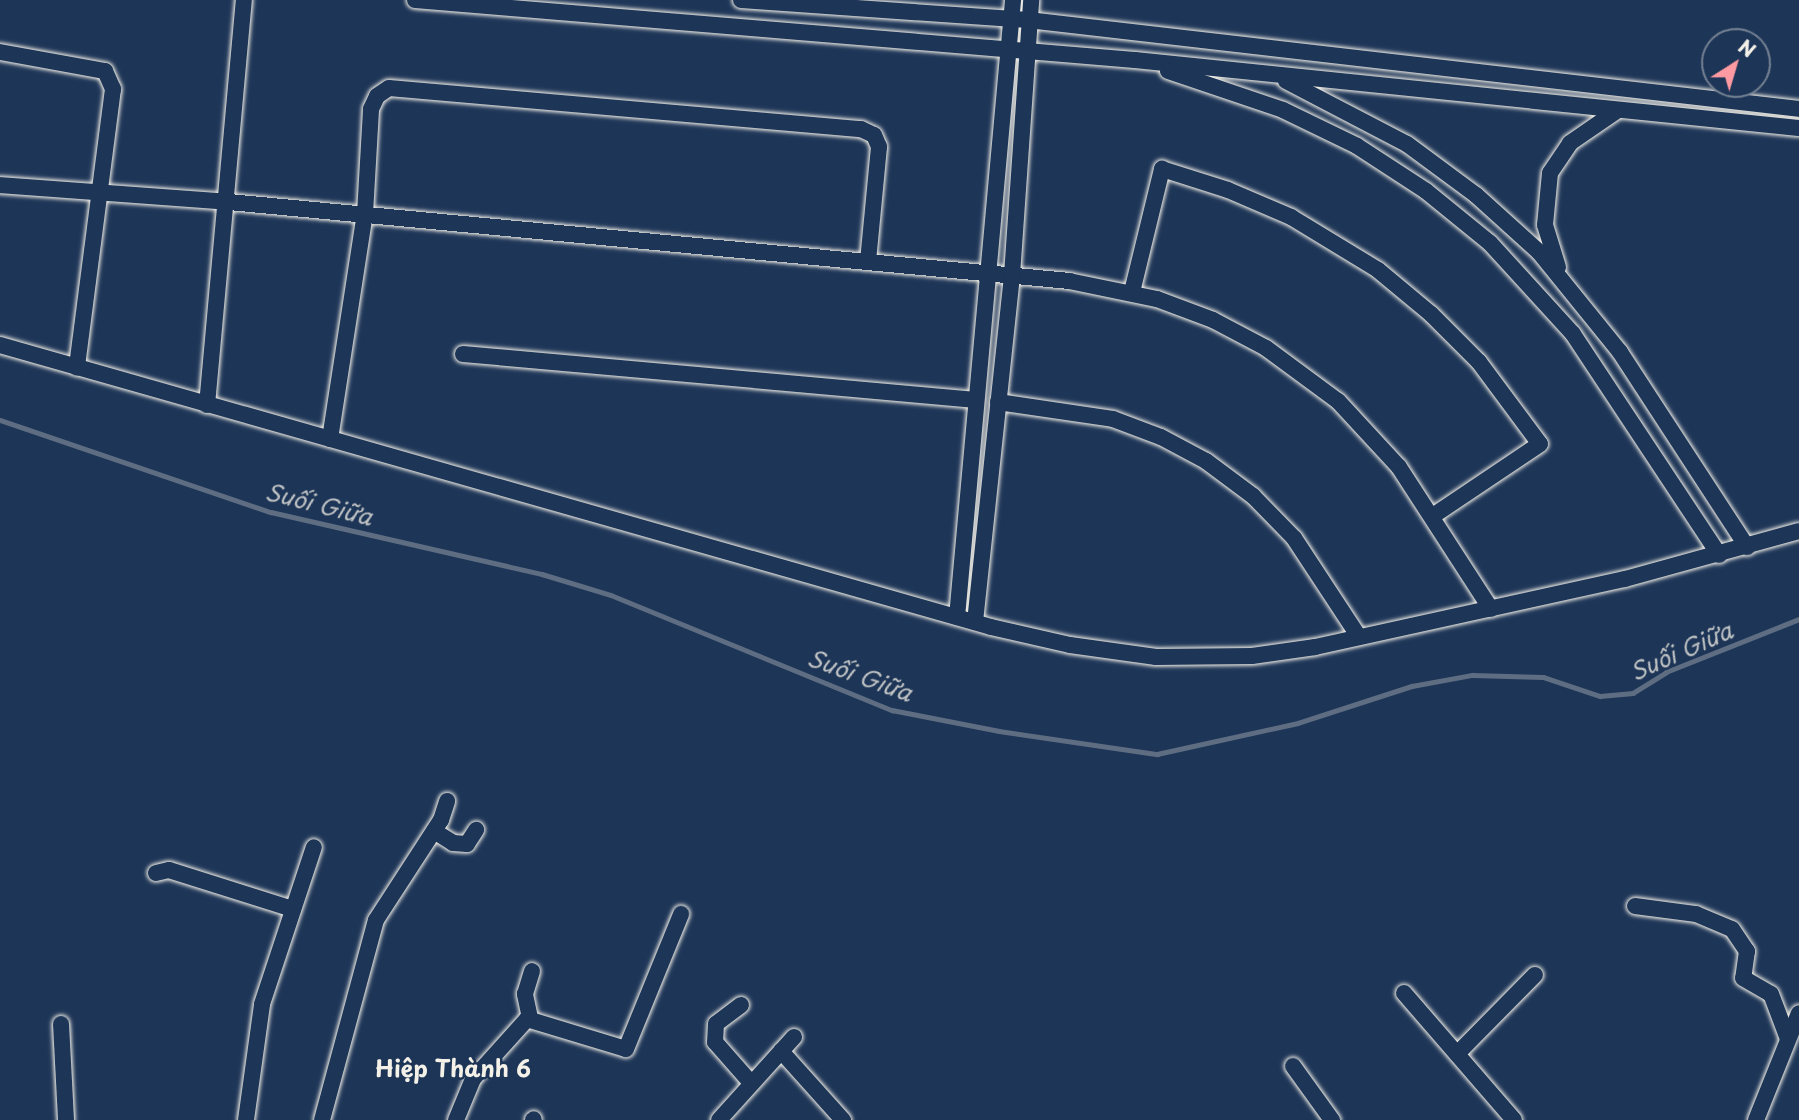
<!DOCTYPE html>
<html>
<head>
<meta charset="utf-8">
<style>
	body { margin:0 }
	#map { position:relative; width:1799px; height:1120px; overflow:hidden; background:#1d3557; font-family:"Playpen Sans",sans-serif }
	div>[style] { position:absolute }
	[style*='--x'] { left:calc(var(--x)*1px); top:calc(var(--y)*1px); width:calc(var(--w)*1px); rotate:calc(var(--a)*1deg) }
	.stream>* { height:4.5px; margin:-2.25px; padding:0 2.25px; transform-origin:2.25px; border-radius:2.25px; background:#5e6d82 }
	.roads { filter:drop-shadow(0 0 2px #f4f1e8) drop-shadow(0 0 2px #f4f1e8) }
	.minor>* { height:16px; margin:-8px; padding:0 8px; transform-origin:8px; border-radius:8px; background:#1d3557 }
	span { translate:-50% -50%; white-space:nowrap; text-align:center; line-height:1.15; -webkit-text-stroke:5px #1d3557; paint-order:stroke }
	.water-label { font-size:23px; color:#c0c3c4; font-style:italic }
	.neighbourhood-label { font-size:23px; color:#f4f1e8; font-weight:700 }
	.north { position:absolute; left:1701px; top:28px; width:70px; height:70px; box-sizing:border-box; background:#1d3557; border:2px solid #738091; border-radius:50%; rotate:37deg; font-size:19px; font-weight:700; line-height:28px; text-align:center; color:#f4f1e8 }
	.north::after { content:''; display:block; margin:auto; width:24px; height:32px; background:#ff9aa2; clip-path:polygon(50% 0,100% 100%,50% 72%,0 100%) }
</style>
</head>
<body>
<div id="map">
	<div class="stream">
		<div style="--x:0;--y:420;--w:286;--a:18.8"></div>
		<div style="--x:271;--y:512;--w:278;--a:12.9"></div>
		<div style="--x:542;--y:574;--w:72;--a:16.9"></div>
		<div style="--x:611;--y:595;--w:304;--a:22.3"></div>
		<div style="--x:892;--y:710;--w:109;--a:11.1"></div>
		<div style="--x:999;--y:731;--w:160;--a:8.3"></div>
		<div style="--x:1157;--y:754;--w:144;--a:-12.4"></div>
		<div style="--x:1298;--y:723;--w:120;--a:-18"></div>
		<div style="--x:1412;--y:686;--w:61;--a:-10.4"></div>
		<div style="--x:1472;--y:675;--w:71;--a:1.6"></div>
		<div style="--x:1543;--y:677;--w:60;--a:18.4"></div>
		<div style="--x:1600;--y:696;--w:33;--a:-5"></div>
		<div style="--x:1633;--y:693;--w:39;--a:-32"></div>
		<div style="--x:1666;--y:672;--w:143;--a:-21.7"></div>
	</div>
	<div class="roads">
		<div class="minor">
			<div style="--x:415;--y:0;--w:722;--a:4.76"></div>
			<div style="--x:1135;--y:60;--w:667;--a:5.85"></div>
			<div style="--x:741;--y:0;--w:288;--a:4"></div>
			<div style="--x:1028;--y:20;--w:776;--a:6.58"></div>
			<div style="--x:0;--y:52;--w:107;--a:10.3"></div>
			<div style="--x:105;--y:71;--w:20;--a:66"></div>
			<div style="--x:113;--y:89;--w:281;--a:97.4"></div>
			<div style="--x:1168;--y:71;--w:121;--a:18.7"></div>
			<div style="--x:1283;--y:110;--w:82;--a:25.9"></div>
			<div style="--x:1357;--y:146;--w:82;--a:33.1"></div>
			<div style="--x:1426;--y:191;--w:82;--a:39.1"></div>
			<div style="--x:1490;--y:243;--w:123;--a:47.6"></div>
			<div style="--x:1573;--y:334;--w:265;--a:56.5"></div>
			<div style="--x:1286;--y:81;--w:136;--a:27.5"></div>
			<div style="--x:1407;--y:144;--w:86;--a:36.5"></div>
			<div style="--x:1476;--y:195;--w:85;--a:42.1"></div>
			<div style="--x:1539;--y:252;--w:129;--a:51"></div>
			<div style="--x:1620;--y:352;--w:233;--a:56.9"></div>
			<div style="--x:0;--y:185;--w:230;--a:4.2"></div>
			<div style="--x:229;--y:202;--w:844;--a:5.37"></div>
			<div style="--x:1069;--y:281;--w:90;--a:11.6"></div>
			<div style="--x:1157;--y:299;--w:60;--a:20.6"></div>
			<div style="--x:1213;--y:320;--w:60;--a:27.8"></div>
			<div style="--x:1266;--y:348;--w:89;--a:36.4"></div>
			<div style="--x:1338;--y:401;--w:90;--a:47.3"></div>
			<div style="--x:1399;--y:467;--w:169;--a:57.1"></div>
			<div style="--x:1558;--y:267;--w:44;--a:-107.2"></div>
			<div style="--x:1545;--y:225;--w:52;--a:-84.5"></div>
			<div style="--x:1550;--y:173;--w:36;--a:-56"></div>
			<div style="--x:1570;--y:143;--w:58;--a:-34.5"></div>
			<div style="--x:1132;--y:292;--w:127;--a:-76.3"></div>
			<div style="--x:1162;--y:169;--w:69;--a:17.7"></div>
			<div style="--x:1228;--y:190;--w:69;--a:23.2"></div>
			<div style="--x:1291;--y:217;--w:102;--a:31.3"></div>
			<div style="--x:1378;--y:270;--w:69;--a:39.7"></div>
			<div style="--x:1431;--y:314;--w:68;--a:45"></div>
			<div style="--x:1479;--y:362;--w:102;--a:53.4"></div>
			<div style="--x:1540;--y:444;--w:129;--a:146.1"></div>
			<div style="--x:0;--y:345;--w:1030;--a:15.88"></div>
			<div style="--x:991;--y:627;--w:81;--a:12.8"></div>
			<div style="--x:1070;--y:645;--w:87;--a:7.9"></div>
			<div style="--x:1156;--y:657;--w:96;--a:-0.6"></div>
			<div style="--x:1252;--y:656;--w:64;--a:-8.1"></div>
			<div style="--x:1315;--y:647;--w:317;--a:-12.4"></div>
			<div style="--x:1625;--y:579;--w:180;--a:-15.4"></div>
			<div style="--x:463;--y:354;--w:515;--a:5.12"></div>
			<div style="--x:998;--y:402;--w:116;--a:8.4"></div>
			<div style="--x:1113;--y:419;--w:51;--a:20.6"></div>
			<div style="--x:1161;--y:437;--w:51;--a:28.1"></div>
			<div style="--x:1206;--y:461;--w:59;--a:36.7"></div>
			<div style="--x:1253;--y:496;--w:59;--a:45.7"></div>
			<div style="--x:1294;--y:538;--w:118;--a:56.7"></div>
			<div style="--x:207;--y:405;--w:407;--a:-84.8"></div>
			<div style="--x:330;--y:439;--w:228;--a:-81.2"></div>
			<div style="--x:365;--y:214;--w:105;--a:-86.7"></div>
			<div style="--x:371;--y:109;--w:14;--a:-65"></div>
			<div style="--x:377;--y:96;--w:14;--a:-34"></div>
			<div style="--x:389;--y:88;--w:474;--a:5"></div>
			<div style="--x:861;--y:129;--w:14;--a:25"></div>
			<div style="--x:874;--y:135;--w:13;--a:67"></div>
			<div style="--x:879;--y:147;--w:115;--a:95.5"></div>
			<div style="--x:957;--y:617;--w:620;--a:-84.81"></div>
			<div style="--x:975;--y:622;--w:349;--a:-83.9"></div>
			<div style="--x:1012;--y:275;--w:276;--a:-86"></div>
			<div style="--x:434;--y:831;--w:22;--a:32"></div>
			<div style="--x:453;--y:843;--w:14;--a:4"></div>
			<div style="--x:467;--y:844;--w:17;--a:-57"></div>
			<div style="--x:156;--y:873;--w:13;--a:-13"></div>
			<div style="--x:169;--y:870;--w:130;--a:17.5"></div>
			<div style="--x:1635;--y:906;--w:62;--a:7.5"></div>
			<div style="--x:1696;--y:914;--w:39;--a:23"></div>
			<div style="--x:1732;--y:929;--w:27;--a:56"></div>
			<div style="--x:1747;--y:951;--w:27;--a:98"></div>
			<div style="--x:1743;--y:978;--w:32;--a:30"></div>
			<div style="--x:1771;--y:994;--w:48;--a:69.3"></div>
			<div style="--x:1404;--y:993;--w:168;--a:49.1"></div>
			<div style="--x:741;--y:1005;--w:31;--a:143"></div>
			<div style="--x:716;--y:1024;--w:18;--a:93"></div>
			<div style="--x:715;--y:1042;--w:55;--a:48.7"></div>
			<div style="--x:530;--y:1018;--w:25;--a:-102"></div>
			<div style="--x:525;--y:994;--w:24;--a:-73"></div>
			<div style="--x:61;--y:1024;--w:96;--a:87"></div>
			<div style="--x:781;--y:1051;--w:93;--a:48.1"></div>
			<div style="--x:1457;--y:1054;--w:111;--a:-45.4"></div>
			<div style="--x:1293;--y:1066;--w:67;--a:54.2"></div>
			<div style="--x:246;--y:1120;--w:117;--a:-82.1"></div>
			<div style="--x:262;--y:1004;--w:165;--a:-71.7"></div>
			<div style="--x:322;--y:1120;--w:207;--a:-74.9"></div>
			<div style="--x:376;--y:920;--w:119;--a:-57"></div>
			<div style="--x:441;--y:820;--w:20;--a:-72"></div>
			<div style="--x:456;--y:1120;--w:44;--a:-67.5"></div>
			<div style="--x:473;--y:1079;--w:81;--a:-48"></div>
			<div style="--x:527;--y:1019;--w:103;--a:16.9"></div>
			<div style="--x:626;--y:1049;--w:146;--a:-67.8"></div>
			<div style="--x:533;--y:1120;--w:1;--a:-45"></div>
			<div style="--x:719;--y:1120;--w:112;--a:-47.9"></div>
			<div style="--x:1756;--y:1120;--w:115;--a:-68.1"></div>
		</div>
	</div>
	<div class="water-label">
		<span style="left:319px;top:504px;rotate:14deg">Suối Giữa</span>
		<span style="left:1681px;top:651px;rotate:-24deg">Suối Giữa</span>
		<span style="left:860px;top:675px;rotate:20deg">Suối Giữa</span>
	</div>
	<div class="neighbourhood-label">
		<span style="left:453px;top:1068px">Hiệp Thành 6</span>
	</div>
	<div class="north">N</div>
</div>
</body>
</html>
